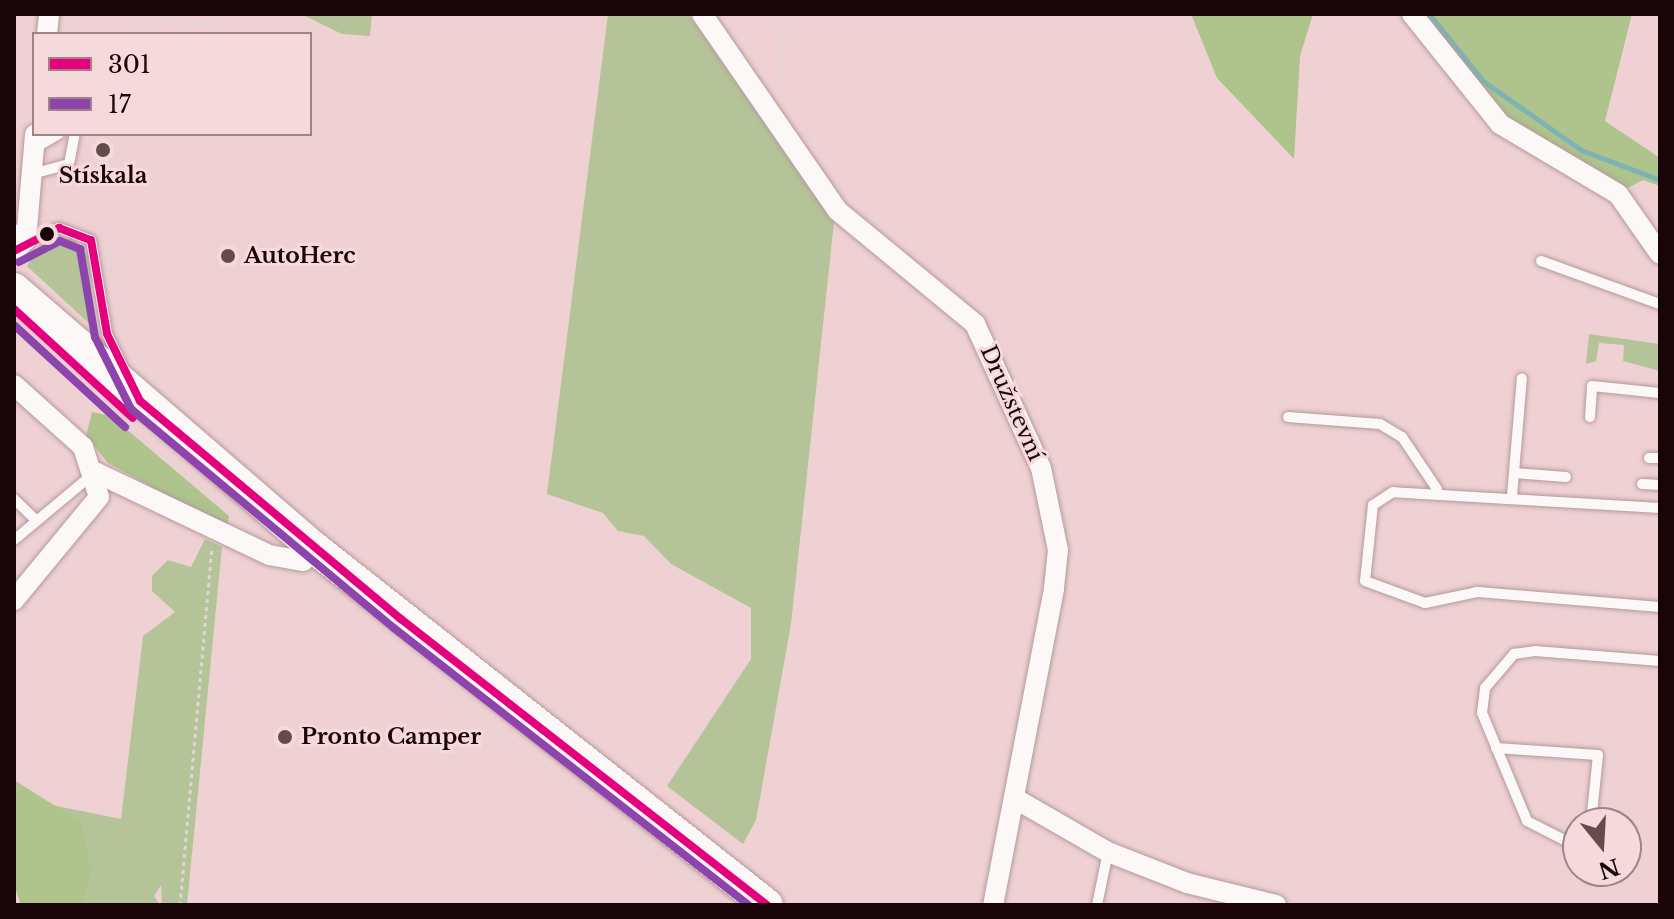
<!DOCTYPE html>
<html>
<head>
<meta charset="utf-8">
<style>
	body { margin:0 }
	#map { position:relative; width:1674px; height:919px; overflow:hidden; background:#efd1d3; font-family:"Libre Baskerville",serif }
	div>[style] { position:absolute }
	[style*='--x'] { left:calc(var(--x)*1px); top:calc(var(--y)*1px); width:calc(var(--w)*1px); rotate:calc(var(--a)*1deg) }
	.green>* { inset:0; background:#b5c398 }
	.forest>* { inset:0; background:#afc38c }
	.stream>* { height:5px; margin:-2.5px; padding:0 2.5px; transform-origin:2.5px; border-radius:2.5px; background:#7cb4b4 }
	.path>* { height:3px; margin-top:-1.5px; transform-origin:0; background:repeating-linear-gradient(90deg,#dfd5d6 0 4px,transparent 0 8px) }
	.roads { filter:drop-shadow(0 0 2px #b39a9c) drop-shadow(0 0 2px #b39a9c) }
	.lane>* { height:10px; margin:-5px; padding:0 5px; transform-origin:5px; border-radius:5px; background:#fdf8f8 }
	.street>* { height:20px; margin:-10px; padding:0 10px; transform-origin:10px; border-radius:10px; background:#fdf8f8 }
	.primary>* { height:32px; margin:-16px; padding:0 16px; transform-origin:16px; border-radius:16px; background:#fdf8f8 }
	.bus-1>* { height:8px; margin:-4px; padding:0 4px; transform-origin:4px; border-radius:4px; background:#e5007d }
	.bus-2>* { height:8px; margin:-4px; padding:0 4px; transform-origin:4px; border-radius:4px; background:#8e44ad }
	.dots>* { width:22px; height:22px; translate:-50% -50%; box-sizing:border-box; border:4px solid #f6dadb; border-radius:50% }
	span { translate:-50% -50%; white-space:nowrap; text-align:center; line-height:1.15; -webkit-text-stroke:6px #f6dadb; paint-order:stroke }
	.poi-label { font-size:22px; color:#190407; font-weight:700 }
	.left { translate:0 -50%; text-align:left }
	.street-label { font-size:22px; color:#190407 }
	.frame { position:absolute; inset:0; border:16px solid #190407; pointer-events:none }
	.legend { position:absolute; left:32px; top:32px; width:280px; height:104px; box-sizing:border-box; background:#f6dadb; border:2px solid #9e8486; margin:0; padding:10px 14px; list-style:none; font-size:24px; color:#190407 }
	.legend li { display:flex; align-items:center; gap:16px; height:40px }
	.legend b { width:40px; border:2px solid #9e8486 }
	.north { position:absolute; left:1562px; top:807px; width:80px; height:80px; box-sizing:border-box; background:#f6dadb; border:2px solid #9e8486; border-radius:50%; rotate:162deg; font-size:22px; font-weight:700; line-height:32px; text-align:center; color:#190407 }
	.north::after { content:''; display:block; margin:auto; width:28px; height:36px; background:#644c4e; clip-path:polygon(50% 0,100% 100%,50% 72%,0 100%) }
</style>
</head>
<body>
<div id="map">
	<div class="green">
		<div style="clip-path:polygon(301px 14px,372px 14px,370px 36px,342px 34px)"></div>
		<div style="clip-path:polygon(608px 14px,688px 14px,834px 222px,791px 624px,756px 820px,743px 844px,667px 786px,751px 659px,751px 608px,671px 564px,644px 536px,618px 531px,603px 513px,547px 494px)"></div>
		<div style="clip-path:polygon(72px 238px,89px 255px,94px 328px,27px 266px,42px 241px)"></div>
		<div style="clip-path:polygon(1589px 334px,1660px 344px,1660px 371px,1623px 361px,1624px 345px,1599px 343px,1596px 361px,1586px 364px)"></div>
		<div style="clip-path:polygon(205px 539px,222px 547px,187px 905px,162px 905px,161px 885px,154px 896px,160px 905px,83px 905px,92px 874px,42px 803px,121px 819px,143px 636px,175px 612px,152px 591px,152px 576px,168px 560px,191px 567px)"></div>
	</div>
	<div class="forest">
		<div style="clip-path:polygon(1191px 14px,1313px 14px,1300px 56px,1294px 159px,1217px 78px)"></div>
		<div style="clip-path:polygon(1421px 14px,1632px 14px,1605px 121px,1660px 158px,1660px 186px,1643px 180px,1624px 190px,1504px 117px)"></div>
		<div style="clip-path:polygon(92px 412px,111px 416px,229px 516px,227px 528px,108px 463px,86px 436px)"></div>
		<div style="clip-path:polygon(14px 780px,81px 822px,92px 874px,83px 905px,21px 905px,14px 884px)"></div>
	</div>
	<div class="stream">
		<div style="--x:1429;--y:14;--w:86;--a:51.1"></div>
		<div style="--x:1483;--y:81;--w:120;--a:35.1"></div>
		<div style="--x:1581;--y:150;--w:85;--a:20.8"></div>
	</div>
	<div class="path">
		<div style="--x:134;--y:14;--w:84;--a:8.2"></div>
		<div style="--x:202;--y:24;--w:10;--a:-79"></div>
		<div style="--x:780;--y:95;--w:81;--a:-87.2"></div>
		<div style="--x:48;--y:198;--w:24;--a:45"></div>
		<div style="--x:107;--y:244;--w:45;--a:81"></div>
		<div style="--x:14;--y:326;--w:292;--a:40.8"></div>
		<div style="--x:302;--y:580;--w:496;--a:37.5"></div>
		<div style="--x:788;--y:890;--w:24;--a:38"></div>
		<div style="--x:180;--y:905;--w:360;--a:-84.9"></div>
	</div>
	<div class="roads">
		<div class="lane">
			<div style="--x:33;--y:149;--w:30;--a:-30"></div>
			<div style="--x:32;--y:174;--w:38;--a:-15"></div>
			<div style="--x:69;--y:164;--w:31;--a:-79"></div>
			<div style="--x:14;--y:229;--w:16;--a:43"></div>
			<div style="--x:26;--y:240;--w:35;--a:-20"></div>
			<div style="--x:59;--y:228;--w:34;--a:21"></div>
			<div style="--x:91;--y:240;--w:95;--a:80.3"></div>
			<div style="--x:107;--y:334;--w:41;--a:64.1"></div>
			<div style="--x:1541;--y:261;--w:127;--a:19.9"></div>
			<div style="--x:1288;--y:417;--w:92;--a:4.4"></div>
			<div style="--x:1380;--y:424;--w:26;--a:31"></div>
			<div style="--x:1402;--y:437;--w:63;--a:56.1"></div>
			<div style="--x:1590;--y:417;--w:31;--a:-86"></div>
			<div style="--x:1592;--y:386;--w:68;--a:5.9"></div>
			<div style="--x:1649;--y:458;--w:11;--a:0"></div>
			<div style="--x:1514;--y:473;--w:52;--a:4.4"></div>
			<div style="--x:1642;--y:484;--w:18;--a:3"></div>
			<div style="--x:1512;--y:496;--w:118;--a:-85.2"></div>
			<div style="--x:14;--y:499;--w:28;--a:44"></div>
			<div style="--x:1660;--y:508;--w:267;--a:-176.6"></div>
			<div style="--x:1393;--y:492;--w:24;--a:147"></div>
			<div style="--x:1373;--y:505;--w:76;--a:96"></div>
			<div style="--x:1365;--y:581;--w:64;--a:20.1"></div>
			<div style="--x:1425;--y:603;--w:53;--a:-11.9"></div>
			<div style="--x:1477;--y:592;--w:184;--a:4.7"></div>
			<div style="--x:14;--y:540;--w:104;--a:-39.9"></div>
			<div style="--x:1496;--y:748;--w:102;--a:3.9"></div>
			<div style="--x:1598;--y:755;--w:68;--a:95.9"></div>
			<div style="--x:1578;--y:847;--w:57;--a:-153"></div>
			<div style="--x:1527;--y:821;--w:117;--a:-112.6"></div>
			<div style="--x:1482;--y:713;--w:25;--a:-83"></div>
			<div style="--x:1485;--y:688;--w:45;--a:-49.5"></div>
			<div style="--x:1514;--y:654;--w:21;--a:-8"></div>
			<div style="--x:1535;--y:651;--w:125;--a:4.6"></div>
			<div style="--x:1097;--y:905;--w:54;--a:-78.3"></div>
		</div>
		<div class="street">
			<div style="--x:702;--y:14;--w:239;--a:55.4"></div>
			<div style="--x:838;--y:211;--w:178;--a:39.5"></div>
			<div style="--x:975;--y:324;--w:158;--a:65.4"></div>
			<div style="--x:1041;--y:468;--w:84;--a:78.3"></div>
			<div style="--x:1058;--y:550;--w:39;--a:96"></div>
			<div style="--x:1054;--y:589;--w:322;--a:100.9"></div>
			<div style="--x:1412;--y:14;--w:141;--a:51.3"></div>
			<div style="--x:1500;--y:124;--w:137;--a:30.7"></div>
			<div style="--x:1618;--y:194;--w:73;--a:55"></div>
			<div style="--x:47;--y:34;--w:20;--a:-84"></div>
			<div style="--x:14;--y:251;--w:16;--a:-43"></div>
			<div style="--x:26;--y:240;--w:106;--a:-85.1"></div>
			<div style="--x:14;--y:385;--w:93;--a:41.9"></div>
			<div style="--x:83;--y:447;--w:52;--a:72.3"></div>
			<div style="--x:99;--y:497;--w:134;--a:129.5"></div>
			<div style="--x:95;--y:472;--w:193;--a:25.5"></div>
			<div style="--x:269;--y:555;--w:35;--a:10"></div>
			<div style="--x:1014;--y:798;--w:108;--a:29.9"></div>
			<div style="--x:1108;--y:852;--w:85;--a:21.4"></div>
			<div style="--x:1187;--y:883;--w:92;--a:13.9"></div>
		</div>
		<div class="primary">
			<div style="--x:14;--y:289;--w:395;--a:40.8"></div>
			<div style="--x:313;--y:547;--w:578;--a:38.26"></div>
		</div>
	</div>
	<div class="bus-1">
		<div style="--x:14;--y:251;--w:51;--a:-27.1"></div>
		<div style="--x:59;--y:228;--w:34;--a:21"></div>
		<div style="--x:91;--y:240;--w:95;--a:80.3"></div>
		<div style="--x:107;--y:334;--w:75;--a:63.8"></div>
		<div style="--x:140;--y:401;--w:340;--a:39.9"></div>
		<div style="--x:401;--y:619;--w:464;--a:38"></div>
		<div style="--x:14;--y:309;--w:161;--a:42.5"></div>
	</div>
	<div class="bus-2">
		<div style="--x:19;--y:262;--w:46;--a:-27.1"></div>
		<div style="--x:60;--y:241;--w:22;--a:22"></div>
		<div style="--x:80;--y:249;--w:89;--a:80.3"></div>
		<div style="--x:95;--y:337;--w:80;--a:63.4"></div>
		<div style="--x:131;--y:409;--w:342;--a:39.8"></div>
		<div style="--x:394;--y:628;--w:449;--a:38"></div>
		<div style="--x:14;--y:325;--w:151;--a:42.6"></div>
	</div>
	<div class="dots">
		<div style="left:103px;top:150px;background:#644c4e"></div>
		<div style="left:47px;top:234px;background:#190407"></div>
		<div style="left:228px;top:256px;background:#644c4e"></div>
		<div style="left:285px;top:737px;background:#644c4e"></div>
	</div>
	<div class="poi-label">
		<span style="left:103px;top:176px">Stískala</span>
		<span class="left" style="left:244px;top:256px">AutoHerc</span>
		<span class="left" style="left:301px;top:737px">Pronto Camper</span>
	</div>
	<div class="street-label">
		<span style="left:1012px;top:403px;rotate:66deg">Družstevní</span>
	</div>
	<div class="frame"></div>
	<ul class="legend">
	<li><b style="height:10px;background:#e5007d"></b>301</li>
	<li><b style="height:10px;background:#8e44ad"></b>17</li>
	</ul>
	<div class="north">N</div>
</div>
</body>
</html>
